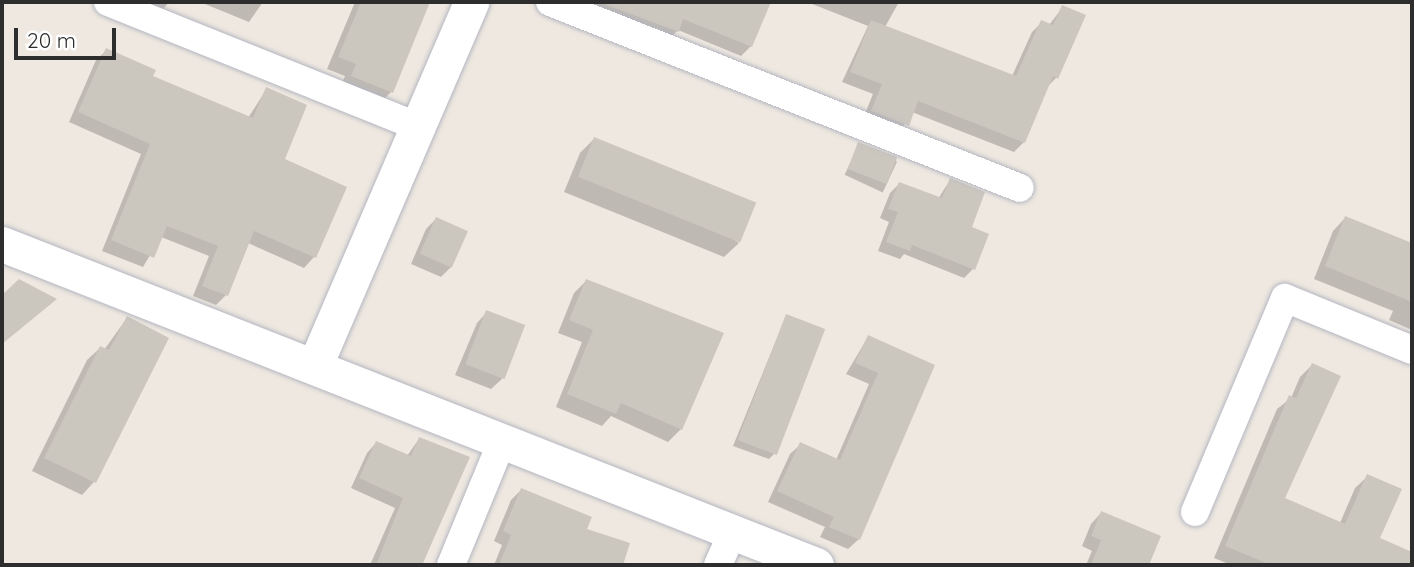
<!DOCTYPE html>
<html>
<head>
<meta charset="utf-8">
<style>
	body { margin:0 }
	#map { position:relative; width:1414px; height:567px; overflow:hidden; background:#efe8e0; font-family:Quicksand,sans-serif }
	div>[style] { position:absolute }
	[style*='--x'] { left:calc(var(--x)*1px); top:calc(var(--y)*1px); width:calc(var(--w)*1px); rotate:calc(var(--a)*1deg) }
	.shadow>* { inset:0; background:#0003; transform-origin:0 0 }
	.building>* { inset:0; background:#cbc6be; transform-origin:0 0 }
	.roads { filter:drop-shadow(0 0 2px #b3b6c1) drop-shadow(0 0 2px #b3b6c1) }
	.minor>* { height:28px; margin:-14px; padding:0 14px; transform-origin:14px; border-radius:14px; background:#fff }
	.tertiary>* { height:35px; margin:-17.5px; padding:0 17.5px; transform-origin:17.5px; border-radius:17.5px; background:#fff }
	span { translate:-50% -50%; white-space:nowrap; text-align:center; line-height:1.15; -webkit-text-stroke:6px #fff; paint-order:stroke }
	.frame { position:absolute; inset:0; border:4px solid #2d2d2d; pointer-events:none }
	.scale { position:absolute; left:14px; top:28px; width:102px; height:32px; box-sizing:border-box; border:4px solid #2d2d2d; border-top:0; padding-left:9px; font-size:21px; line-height:24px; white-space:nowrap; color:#2d2d2d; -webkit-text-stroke:5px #fff; paint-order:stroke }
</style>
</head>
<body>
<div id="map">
	<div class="shadow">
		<div style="clip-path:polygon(126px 2px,169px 2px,156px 18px)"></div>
		<div style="clip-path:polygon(200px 2px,263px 2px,249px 22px)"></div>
		<div style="clip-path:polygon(355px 2px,426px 2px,391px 92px,379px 104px,340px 88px,345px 76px,327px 69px)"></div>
		<div style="clip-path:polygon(593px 2px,769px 2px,751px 46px,741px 56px,678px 30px,668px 40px,590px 11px)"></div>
		<div style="clip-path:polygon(807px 2px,899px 2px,885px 27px,1012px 76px,1032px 32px,1042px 22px,1049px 25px,1063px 7px,1056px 78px,1046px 88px,1024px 142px,1014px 152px,912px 112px,898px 135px,862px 121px,873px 94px,842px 82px,868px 26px)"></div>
		<div style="clip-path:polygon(107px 50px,151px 77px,248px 118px,266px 90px,283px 159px,345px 188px,314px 257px,304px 268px,248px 243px,226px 295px,216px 305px,193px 296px,209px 256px,161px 237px,143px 267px,102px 251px,141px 154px,69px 122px,96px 60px)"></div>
		<div style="clip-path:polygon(594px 139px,739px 243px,724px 257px,564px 192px,580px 153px)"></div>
		<div style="left:859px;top:144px;width:42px;height:34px;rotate:25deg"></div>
		<div style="clip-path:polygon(950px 180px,969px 228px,973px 269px,964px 278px,904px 254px,900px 259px,878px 251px,889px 222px,880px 218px,890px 193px,899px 184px,938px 199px)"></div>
		<div style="clip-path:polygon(1345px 218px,1412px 248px,1412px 330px,1389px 320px,1393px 311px,1314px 279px,1333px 231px)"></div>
		<div style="clip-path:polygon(436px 219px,451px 267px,441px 277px,411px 264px,426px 229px)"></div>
		<div style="clip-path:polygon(586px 281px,681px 429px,668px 442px,611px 416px,602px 426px,556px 407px,582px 342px,558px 333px,574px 293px)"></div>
		<div style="clip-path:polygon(487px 312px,502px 379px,491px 389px,455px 375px,477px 323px)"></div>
		<div style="clip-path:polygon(786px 316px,774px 454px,769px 459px,733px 446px)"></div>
		<div style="clip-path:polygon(127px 318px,94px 482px,82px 495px,32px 471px,87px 360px,100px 348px,104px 350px)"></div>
		<div style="clip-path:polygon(868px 337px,932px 366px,859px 539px,848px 549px,820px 537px,825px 527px,768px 502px,790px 454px,801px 444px,836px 460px,869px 384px,846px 374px)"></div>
		<div style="clip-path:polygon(1312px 365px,1283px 499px,1340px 523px,1355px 488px,1368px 476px,1377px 539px,1412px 554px,1412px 565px,1231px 565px,1214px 558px,1277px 409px,1291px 398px,1300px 377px)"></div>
		<div style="clip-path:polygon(419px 439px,467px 458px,422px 565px,370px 565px,395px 508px,351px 488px,367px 453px,376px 443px,407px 456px)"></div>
		<div style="clip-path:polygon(521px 490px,585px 530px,628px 544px,621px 565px,494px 565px,502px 545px,494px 541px,511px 500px)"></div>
		<div style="clip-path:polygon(1101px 513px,1158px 537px,1147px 565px,1086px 565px,1092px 551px,1082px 546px,1091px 524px)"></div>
	</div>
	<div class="building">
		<div style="clip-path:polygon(361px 2px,430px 2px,393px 93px,351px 76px,356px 64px,338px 57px)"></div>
		<div style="clip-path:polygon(606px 2px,771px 2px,752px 47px,683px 19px,679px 32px,606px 5px)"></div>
		<div style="clip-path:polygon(1062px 5px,1086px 15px,1058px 79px,1053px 76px,1025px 143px,918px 101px,909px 126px,871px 111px,882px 84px,850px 72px,871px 20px,1016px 76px,1041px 20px,1053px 25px)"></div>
		<div style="clip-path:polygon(106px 48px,156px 70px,153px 76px,253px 118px,266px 87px,307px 105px,285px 159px,347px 187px,316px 258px,254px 231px,228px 296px,202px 286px,218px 246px,167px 226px,154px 258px,111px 240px,150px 144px,78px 112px)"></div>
		<div style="left:594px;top:137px;width:175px;height:43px;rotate:22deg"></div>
		<div style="left:858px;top:142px;width:42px;height:29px;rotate:21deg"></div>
		<div style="clip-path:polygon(950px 178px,985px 192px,972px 227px,989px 234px,975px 270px,912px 245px,910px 251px,886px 242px,898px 212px,888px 209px,899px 182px,942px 198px)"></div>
		<div style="clip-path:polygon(1345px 216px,1412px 243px,1412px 302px,1325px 266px)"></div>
		<div style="left:436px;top:217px;width:35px;height:40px;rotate:24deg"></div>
		<div style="clip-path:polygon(19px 279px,57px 299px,2px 344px,2px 295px)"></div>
		<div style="clip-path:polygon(586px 279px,724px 333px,682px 430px,621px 403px,616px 414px,567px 394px,593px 330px,569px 320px)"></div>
		<div style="left:486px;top:310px;width:42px;height:58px;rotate:21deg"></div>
		<div style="left:786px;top:314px;width:42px;height:135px;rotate:21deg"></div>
		<div style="clip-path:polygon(127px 316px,169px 338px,96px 483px,44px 458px,100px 346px,109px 350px)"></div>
		<div style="clip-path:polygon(868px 335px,935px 365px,860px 540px,829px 527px,834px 517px,777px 491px,800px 442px,840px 460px,878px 373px,855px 363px)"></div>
		<div style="clip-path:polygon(1312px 363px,1341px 376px,1285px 498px,1345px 524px,1367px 474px,1402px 489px,1380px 538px,1412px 552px,1412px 565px,1271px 565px,1225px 546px,1289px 395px,1296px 398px)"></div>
		<div style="clip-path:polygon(419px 437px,470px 457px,422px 565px,376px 565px,403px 498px,359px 478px,376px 441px,411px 456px)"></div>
		<div style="clip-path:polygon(521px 488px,592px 517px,587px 529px,630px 543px,623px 565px,499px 565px,511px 535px,503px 531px)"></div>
		<div style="clip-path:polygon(1101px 511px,1161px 536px,1149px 565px,1091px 565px,1101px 540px,1091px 536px)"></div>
	</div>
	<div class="roads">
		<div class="minor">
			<div style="--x:108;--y:2;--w:332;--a:21.9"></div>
			<div style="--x:550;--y:2;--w:505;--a:21.59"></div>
			<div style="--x:1195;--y:512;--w:232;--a:-67.2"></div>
			<div style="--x:1285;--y:298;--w:137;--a:22.3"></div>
			<div style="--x:451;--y:565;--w:134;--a:-67.6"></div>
			<div style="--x:718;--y:565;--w:35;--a:-66"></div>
		</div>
		<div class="tertiary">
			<div style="--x:2;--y:244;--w:875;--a:21.52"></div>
			<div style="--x:315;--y:365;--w:395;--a:-66.7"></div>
		</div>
	</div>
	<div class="frame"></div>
	<div class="scale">20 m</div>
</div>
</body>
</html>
